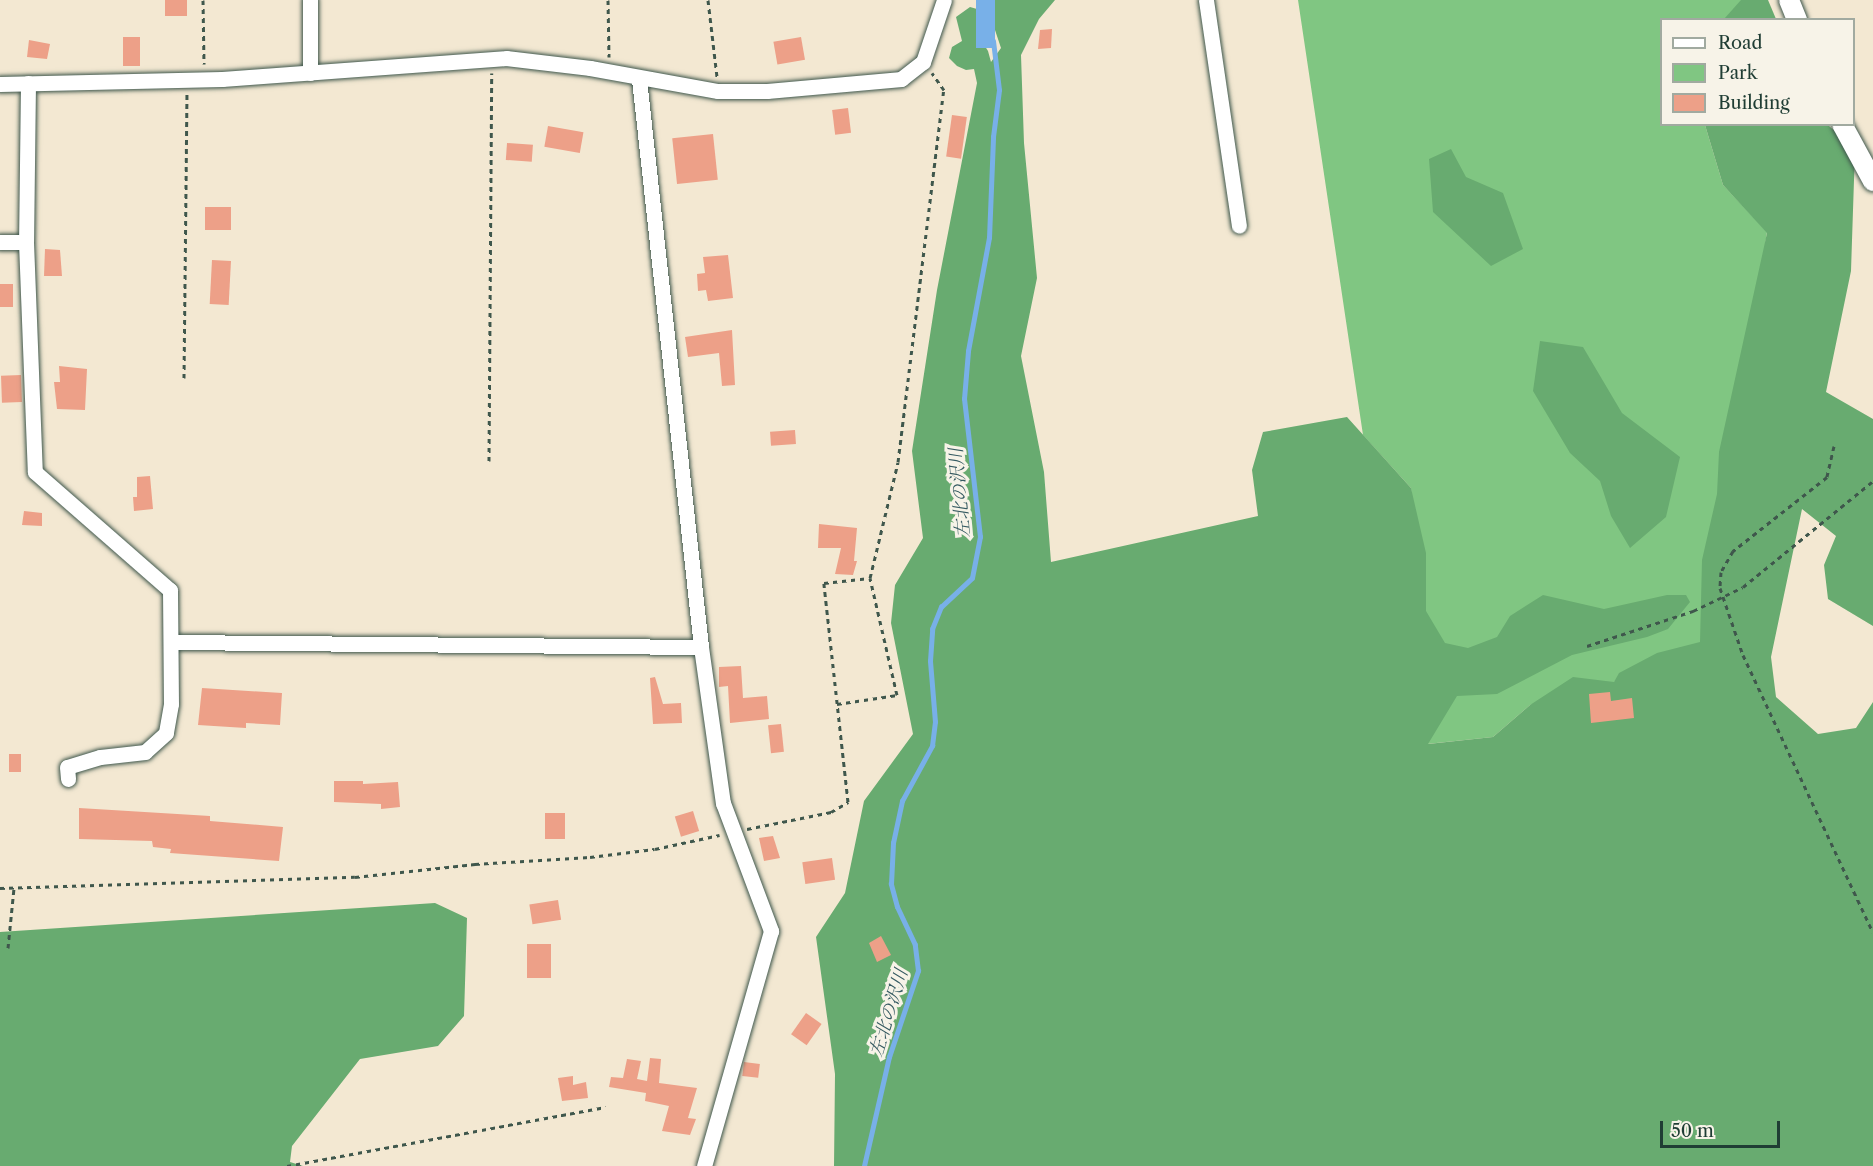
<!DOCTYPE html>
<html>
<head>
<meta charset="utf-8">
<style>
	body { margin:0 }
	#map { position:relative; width:1873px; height:1166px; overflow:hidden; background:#f3e8d2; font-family:"Libre Caslon Text","Noto Serif JP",serif }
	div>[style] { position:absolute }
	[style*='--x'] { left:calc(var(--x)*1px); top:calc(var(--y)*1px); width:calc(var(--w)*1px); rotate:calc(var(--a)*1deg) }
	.green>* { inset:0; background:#80c682 }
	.forest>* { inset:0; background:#68ab70 }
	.water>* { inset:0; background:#78b0e8; transform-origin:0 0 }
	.stream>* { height:4.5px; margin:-2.25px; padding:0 2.25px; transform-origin:2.25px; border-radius:2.25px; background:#78b0e8 }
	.building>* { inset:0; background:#eda088; transform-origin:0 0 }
	.path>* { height:3px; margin-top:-1.5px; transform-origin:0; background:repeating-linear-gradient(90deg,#3f574c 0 4.5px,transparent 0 9px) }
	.roads { filter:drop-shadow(0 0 2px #3f574c) drop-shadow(0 0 2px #3f574c) }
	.minor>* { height:15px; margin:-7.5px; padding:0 7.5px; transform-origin:7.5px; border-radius:7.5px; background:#fff }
	.major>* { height:20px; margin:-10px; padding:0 10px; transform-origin:10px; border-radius:10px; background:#fff }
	span { translate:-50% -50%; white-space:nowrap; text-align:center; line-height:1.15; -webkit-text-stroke:6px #f7f3e8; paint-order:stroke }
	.water-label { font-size:18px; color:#355a61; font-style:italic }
	.legend { position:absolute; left:1660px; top:18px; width:195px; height:108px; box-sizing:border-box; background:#f7f3e8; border:2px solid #a1aaa0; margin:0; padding:8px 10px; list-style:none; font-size:18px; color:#1f3d34 }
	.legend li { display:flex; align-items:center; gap:12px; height:30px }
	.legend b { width:30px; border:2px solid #a1aaa0 }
	.scale { position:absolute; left:1660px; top:1121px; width:120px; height:27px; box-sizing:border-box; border:3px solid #1f3d34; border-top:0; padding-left:8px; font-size:18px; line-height:21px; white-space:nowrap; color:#1f3d34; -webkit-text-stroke:4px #f7f3e8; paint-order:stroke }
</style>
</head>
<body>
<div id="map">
	<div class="green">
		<div style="clip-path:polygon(1298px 0,1751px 0,1743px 19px,1662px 20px,1662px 124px,1705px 125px,1723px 185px,1767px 232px,1705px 657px,1530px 705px,1493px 737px,1427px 744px,1411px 488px,1363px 435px)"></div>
	</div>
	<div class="forest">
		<div style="clip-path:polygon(985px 0,1055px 0,1039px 19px,1021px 55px,1024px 143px,1037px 278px,1021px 356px,1044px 472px,1051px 562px,1258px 516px,1252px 470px,1263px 432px,1347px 417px,1411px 488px,1426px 553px,1426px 611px,1445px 643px,1468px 648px,1497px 637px,1510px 616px,1543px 595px,1604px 609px,1667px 595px,1686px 595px,1690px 602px,1668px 629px,1647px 637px,1572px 655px,1497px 694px,1457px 696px,1428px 744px,1493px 737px,1530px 705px,1573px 677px,1614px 682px,1619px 673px,1657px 653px,1700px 642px,1702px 560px,1717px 494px,1719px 452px,1767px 233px,1723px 185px,1705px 125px,1828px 125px,1855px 150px,1851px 271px,1826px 392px,1873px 419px,1873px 626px,1828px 599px,1824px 565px,1836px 536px,1802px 509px,1771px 657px,1776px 697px,1818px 734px,1856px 728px,1873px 702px,1873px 1166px,834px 1166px,835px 1074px,816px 937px,845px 893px,864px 801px,913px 734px,891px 623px,895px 585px,923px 538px,912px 451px,937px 290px,977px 83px,974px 69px,966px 70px,957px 66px,949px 58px,952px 47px,962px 41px,956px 17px,970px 7px,984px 11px,984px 21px,978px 35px,988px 51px,991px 62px,1001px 48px)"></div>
		<div style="clip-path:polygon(1741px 0,1768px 0,1776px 19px,1724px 19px)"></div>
		<div style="clip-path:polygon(1451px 149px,1466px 177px,1503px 193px,1523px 249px,1491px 266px,1433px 212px,1429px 159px)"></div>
		<div style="clip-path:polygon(1540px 341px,1583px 347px,1622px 413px,1680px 457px,1666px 517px,1630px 548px,1611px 516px,1600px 481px,1570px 453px,1533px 391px)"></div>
		<div style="clip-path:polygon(435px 903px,467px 918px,464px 1016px,438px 1046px,360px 1059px,292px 1146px,290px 1162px,303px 1166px,0 1166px,0 932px)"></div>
	</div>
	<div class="water">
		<div style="left:976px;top:0;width:19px;height:48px"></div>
	</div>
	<div class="stream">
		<div style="--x:864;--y:1166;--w:112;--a:-77.1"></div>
		<div style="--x:889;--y:1057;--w:91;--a:-71.4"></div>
		<div style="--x:918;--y:971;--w:26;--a:-97"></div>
		<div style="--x:915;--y:945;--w:42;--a:-115.3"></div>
		<div style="--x:897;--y:907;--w:24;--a:-105"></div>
		<div style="--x:891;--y:884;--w:41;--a:-87.2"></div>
		<div style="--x:893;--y:843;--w:43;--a:-77.9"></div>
		<div style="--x:902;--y:801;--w:63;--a:-61.4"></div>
		<div style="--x:932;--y:746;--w:24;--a:-83"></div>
		<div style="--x:935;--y:722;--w:61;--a:-94.7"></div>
		<div style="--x:930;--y:661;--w:32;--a:-86"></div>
		<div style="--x:932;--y:629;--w:24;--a:-68"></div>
		<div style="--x:941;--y:607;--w:42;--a:-43.1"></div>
		<div style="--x:972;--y:578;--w:42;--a:-79"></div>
		<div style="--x:980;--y:537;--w:139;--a:-96.6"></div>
		<div style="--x:964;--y:399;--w:48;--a:-85.2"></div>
		<div style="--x:968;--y:351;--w:115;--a:-79.5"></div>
		<div style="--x:989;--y:238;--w:101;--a:-87.7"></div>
		<div style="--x:993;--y:137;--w:47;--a:-82.7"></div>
		<div style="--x:999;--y:90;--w:49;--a:-97"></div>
	</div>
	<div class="building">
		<div style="left:165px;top:0;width:22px;height:16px"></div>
		<div style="clip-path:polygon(1052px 29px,1051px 48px,1038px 49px,1040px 30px)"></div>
		<div style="left:123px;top:37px;width:17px;height:29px"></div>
		<div style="left:801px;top:37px;width:23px;height:28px;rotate:80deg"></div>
		<div style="clip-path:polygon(29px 40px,50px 44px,47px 59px,27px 57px)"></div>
		<div style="left:848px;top:108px;width:25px;height:16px;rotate:83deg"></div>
		<div style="left:952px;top:115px;width:15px;height:42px;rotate:8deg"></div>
		<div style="left:548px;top:126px;width:36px;height:21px;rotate:10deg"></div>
		<div style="left:713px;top:134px;width:46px;height:41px;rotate:84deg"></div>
		<div style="left:507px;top:143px;width:26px;height:17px;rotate:4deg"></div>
		<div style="left:205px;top:207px;width:26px;height:23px"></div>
		<div style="clip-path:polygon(45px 249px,60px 250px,62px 276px,44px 276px)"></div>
		<div style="clip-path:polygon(728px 255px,733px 298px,708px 301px,706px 290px,698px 291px,697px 274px,705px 273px,703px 257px)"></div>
		<div style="left:212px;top:260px;width:19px;height:44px;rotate:3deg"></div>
		<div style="left:0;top:284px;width:13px;height:23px"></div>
		<div style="clip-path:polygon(732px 330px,735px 385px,722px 386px,719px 353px,688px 357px,685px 337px)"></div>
		<div style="clip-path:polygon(59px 366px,87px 369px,85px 410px,57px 409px,54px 382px,60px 382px)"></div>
		<div style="left:21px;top:375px;width:27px;height:20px;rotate:88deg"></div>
		<div style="left:795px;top:430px;width:14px;height:25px;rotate:86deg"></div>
		<div style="clip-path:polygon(150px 476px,153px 509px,134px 511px,133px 497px,137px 497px,137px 477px)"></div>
		<div style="clip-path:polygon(24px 511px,42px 513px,42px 526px,22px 525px)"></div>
		<div style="clip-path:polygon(819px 524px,857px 528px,854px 561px,857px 561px,853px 575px,835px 574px,841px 548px,818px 548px)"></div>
		<div style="clip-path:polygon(741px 666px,743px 698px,767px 696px,769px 719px,730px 723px,728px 686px,719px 687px,719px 667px)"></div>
		<div style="clip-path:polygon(655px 677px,663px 704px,681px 703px,682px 723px,653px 724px,650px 678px)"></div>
		<div style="clip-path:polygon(202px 688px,282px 693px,280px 725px,246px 723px,246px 728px,198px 725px)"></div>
		<div style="clip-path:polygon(1610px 692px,1611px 701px,1632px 698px,1634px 718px,1591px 723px,1589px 694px)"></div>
		<div style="left:781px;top:724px;width:28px;height:13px;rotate:84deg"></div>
		<div style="left:9px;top:754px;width:12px;height:18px"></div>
		<div style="clip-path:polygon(334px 781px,363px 781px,363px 784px,398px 782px,400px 807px,381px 809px,381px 804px,334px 802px)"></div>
		<div style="clip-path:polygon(79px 808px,210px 816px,210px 821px,283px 827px,279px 861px,170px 853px,171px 849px,153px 847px,152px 841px,79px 839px)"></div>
		<div style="left:693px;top:811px;width:21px;height:19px;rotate:73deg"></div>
		<div style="left:545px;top:813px;width:20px;height:26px"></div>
		<div style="clip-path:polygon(773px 836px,780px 858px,764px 861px,759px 838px)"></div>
		<div style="left:832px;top:858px;width:22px;height:30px;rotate:82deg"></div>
		<div style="left:558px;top:900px;width:20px;height:29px;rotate:81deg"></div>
		<div style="clip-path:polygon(881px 936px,891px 955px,877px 962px,869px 943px)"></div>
		<div style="left:527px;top:944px;width:24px;height:34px"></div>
		<div style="left:806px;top:1013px;width:19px;height:26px;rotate:35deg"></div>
		<div style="clip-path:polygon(650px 1058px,661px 1059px,659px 1083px,697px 1088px,688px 1118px,696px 1119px,690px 1135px,662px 1131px,669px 1106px,645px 1101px,646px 1093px,609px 1087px,611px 1077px,623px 1078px,627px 1059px,641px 1061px,637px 1079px,647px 1081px)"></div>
		<div style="left:744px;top:1062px;width:16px;height:14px;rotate:7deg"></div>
		<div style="clip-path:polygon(573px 1076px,573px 1085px,586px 1082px,588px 1098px,562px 1101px,558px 1078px)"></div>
	</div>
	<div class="path">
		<div style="--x:203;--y:0;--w:64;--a:89.1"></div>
		<div style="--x:608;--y:0;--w:57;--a:89"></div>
		<div style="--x:708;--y:0;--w:78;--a:83.3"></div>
		<div style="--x:184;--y:378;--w:285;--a:-89.4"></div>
		<div style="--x:1834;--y:446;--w:32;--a:103"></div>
		<div style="--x:1827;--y:477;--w:120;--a:141.8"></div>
		<div style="--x:1733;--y:551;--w:24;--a:120"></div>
		<div style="--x:1721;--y:572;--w:16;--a:94"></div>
		<div style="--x:1720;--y:588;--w:71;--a:71.1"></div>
		<div style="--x:1743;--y:655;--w:306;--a:64.9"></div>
		<div style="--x:489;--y:461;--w:388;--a:-89.6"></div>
		<div style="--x:1587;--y:646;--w:112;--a:-18.3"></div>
		<div style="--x:1693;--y:611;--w:55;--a:-25.6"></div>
		<div style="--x:1743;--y:587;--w:168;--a:-39.2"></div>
		<div style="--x:837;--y:704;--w:61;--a:-8.5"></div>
		<div style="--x:897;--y:695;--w:120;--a:-103"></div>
		<div style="--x:747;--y:829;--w:86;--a:-11.4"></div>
		<div style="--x:831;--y:812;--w:20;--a:-30"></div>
		<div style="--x:848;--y:802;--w:220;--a:-96.3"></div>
		<div style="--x:824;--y:583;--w:46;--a:-6.2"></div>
		<div style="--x:870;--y:578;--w:119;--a:-76.4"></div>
		<div style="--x:898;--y:462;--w:375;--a:-83"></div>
		<div style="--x:944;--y:90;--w:21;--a:-125"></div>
		<div style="--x:0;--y:888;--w:355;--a:-1.8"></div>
		<div style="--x:355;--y:877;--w:121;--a:-6.2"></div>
		<div style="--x:475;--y:864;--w:115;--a:-3.5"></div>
		<div style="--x:590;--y:857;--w:65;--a:-7"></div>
		<div style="--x:655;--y:849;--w:66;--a:-12.2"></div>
		<div style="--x:8;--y:948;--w:60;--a:-84.3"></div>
		<div style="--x:287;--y:1166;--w:324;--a:-10.5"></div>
	</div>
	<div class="roads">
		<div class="minor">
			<div style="--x:310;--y:0;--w:73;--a:90"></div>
			<div style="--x:1206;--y:0;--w:228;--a:81.7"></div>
			<div style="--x:639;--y:79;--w:571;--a:83.77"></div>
			<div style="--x:701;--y:647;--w:158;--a:82"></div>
			<div style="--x:723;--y:803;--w:137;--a:69.4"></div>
			<div style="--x:771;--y:931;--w:244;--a:105.9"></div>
			<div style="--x:28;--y:83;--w:159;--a:90.7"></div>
			<div style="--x:26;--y:242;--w:230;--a:87.8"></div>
			<div style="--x:35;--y:472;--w:179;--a:41.2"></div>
			<div style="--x:170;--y:590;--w:114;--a:89.5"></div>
			<div style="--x:171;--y:704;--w:29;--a:100"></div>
			<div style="--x:166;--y:733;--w:28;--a:138"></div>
			<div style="--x:145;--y:752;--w:45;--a:173.7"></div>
			<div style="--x:100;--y:757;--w:34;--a:163"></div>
			<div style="--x:67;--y:767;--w:12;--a:85"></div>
			<div style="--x:0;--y:84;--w:222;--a:-1.3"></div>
			<div style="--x:222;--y:79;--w:285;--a:-4.2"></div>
			<div style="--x:506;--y:58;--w:85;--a:6.8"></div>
			<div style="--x:590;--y:68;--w:130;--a:10.2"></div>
			<div style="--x:718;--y:91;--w:49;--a:0"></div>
			<div style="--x:767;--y:91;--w:135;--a:-5.1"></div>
			<div style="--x:901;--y:79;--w:28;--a:-38"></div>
			<div style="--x:923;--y:62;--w:65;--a:-71.3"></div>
			<div style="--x:0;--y:242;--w:26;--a:0"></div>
			<div style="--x:171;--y:642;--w:530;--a:0.54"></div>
		</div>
		<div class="major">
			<div style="--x:1789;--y:0;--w:22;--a:68"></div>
			<div style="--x:1842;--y:124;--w:65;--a:61.5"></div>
		</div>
	</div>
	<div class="water-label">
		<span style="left:960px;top:493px;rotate:-95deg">左北の沢川</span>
		<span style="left:889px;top:1013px;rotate:-73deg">左北の沢川</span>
	</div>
	<ul class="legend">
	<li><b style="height:8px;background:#fff"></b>Road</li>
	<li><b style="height:16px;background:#80c682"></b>Park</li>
	<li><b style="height:16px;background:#eda088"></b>Building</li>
	</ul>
	<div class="scale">50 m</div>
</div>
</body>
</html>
